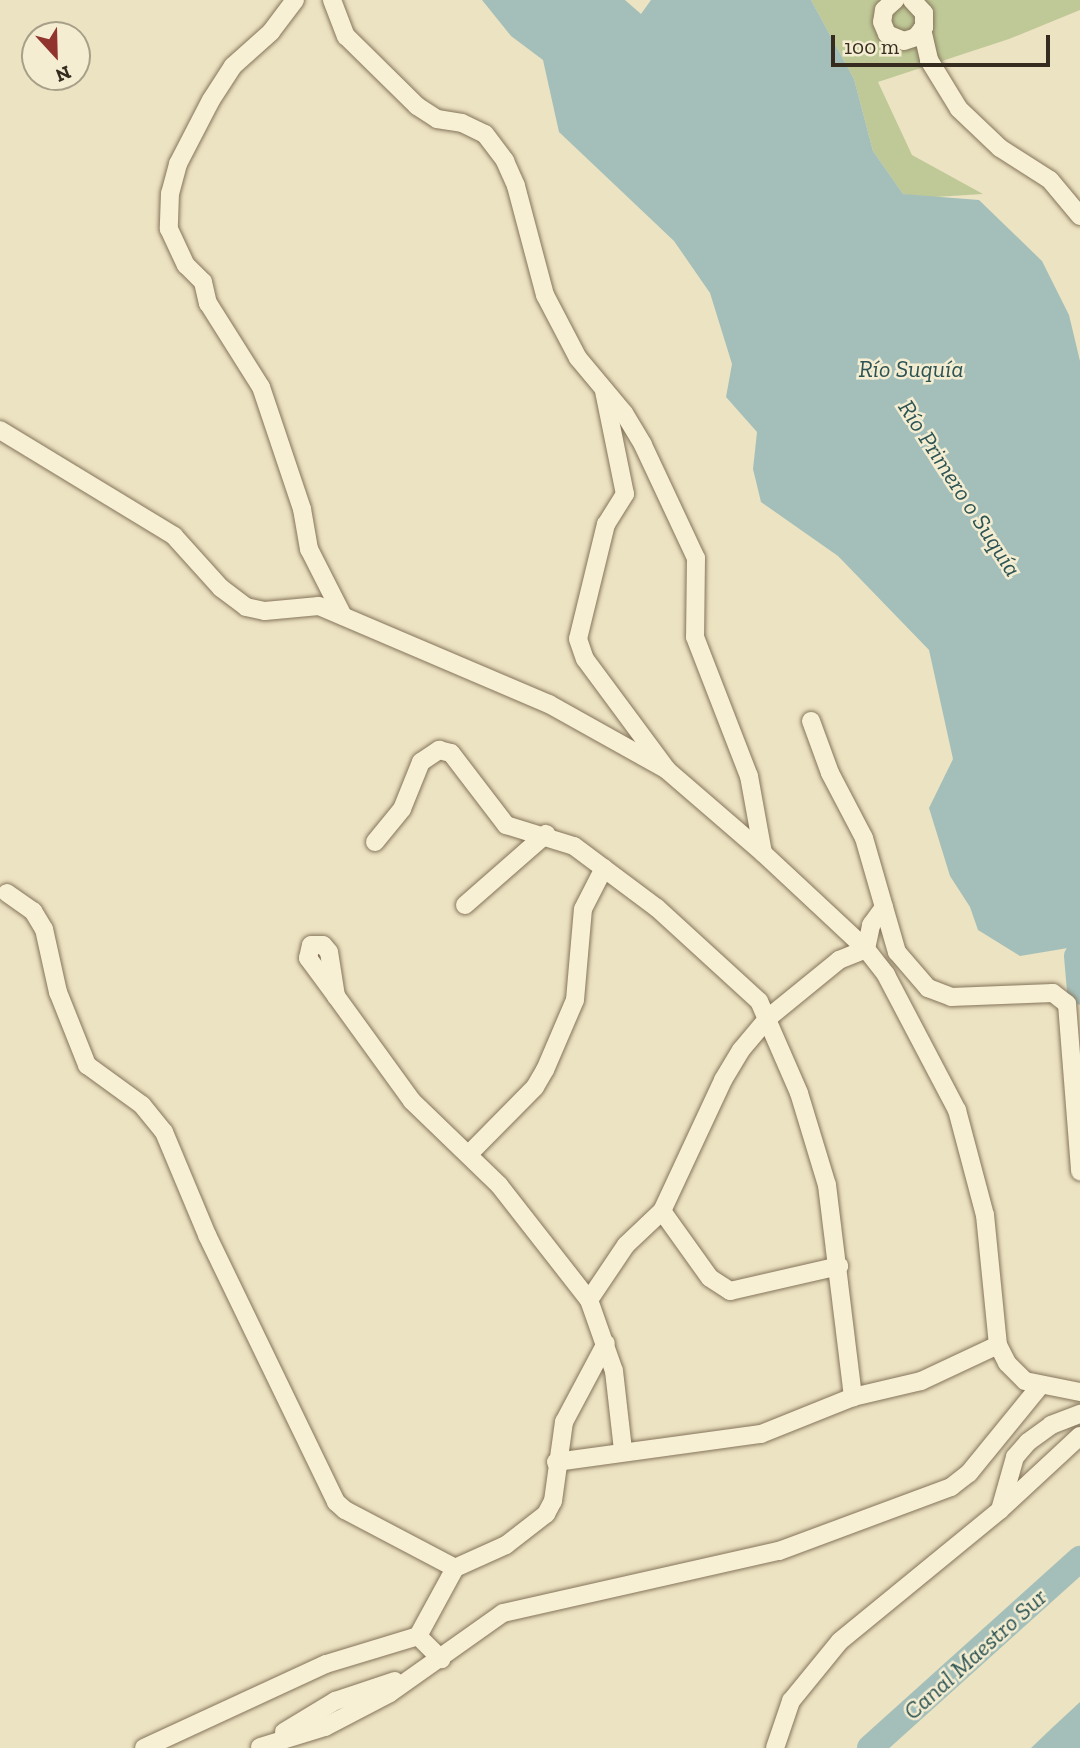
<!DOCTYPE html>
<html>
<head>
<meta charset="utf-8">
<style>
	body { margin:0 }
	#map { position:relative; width:1080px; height:1748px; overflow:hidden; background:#ece3c2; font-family:"Zilla Slab",serif }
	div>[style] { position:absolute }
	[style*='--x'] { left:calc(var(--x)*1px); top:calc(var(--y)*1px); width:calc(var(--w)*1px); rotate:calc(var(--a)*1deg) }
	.green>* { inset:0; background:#bfc997 }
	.water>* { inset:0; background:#a4bfb9 }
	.river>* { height:26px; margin:-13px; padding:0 13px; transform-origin:13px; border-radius:13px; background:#a4bfb9 }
	.roads { filter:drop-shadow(0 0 2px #85745a) drop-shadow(0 0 2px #85745a) }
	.minor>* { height:18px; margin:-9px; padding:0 9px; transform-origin:9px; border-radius:9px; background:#f7f0d5 }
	span { translate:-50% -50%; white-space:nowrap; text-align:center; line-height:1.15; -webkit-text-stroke:5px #f4edd1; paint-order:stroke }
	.water-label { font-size:24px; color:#2d5454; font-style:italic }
	.north { position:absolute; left:21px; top:21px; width:70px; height:70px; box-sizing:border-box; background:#f4edd1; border:2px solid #a89f89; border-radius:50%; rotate:158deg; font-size:19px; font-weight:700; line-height:28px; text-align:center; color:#352b1e }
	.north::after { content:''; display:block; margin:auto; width:24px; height:32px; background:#91342d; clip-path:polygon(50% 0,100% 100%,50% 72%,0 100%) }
	.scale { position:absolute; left:831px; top:35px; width:219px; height:32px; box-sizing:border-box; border:4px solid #352b1e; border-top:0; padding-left:9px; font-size:21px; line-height:24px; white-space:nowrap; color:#352b1e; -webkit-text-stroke:5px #f4edd1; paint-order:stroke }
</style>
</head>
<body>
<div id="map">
	<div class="green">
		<div style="clip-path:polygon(811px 0,1080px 0,1080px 10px,1009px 39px,878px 82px,912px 155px,983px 194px,919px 198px,903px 194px,873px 151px,854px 79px)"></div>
	</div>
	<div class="water">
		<div style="clip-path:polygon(482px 0,625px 0,641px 14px,651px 0,811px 0,854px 79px,873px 151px,903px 194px,979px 200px,1042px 261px,1069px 315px,1080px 361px,1080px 946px,1020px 956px,978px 930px,970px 907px,950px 876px,929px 808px,953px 759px,929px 650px,838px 556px,761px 502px,753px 469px,757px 432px,726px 397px,732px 364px,710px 293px,674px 241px,559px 132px,543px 60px,511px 36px)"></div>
		<div style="clip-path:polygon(1080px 1702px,1080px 1748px,1031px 1748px,1053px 1727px)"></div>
	</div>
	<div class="river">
		<div style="--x:1077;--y:956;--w:36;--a:85"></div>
		<div style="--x:870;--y:1748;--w:283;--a:-42"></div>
	</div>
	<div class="roads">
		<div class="minor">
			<div style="--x:295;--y:0;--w:40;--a:127"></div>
			<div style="--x:271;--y:32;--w:51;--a:138.2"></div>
			<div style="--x:233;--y:66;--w:40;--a:122.9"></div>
			<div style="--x:211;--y:100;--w:72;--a:117.3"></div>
			<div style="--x:178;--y:164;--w:30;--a:105"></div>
			<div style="--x:170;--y:193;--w:36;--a:92"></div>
			<div style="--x:169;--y:229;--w:40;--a:65"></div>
			<div style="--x:186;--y:265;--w:24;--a:45"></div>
			<div style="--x:203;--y:282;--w:22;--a:77"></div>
			<div style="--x:208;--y:303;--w:99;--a:57.8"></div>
			<div style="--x:261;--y:387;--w:129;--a:71.4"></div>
			<div style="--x:302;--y:509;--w:41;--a:80.1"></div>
			<div style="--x:309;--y:549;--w:75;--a:63.1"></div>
			<div style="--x:332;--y:0;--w:39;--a:69"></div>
			<div style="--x:346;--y:36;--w:100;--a:44.6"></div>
			<div style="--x:417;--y:106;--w:24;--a:33"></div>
			<div style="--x:437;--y:119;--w:25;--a:9"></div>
			<div style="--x:462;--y:123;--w:25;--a:26"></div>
			<div style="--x:485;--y:134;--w:34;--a:53"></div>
			<div style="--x:505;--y:161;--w:27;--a:66"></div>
			<div style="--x:516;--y:186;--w:113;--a:75.1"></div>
			<div style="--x:545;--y:295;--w:71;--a:62.4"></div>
			<div style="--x:578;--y:358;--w:72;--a:50.1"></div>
			<div style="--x:624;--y:413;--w:37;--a:59"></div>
			<div style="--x:643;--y:445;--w:125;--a:64.9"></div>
			<div style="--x:696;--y:558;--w:79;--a:90.7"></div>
			<div style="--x:695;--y:637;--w:149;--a:68.8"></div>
			<div style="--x:749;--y:776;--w:78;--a:79.7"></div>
			<div style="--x:763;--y:853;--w:141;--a:43"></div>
			<div style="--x:866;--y:949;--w:33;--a:52"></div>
			<div style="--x:886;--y:975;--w:153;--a:62.3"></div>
			<div style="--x:957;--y:1110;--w:109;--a:75.1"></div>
			<div style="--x:985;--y:1215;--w:131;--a:84.3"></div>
			<div style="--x:998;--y:1345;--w:20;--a:63"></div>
			<div style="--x:1007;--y:1363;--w:25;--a:45"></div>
			<div style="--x:1025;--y:1381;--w:56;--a:11.3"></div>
			<div style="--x:895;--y:0;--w:15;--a:138"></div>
			<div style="--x:884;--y:10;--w:12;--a:99"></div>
			<div style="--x:882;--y:22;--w:13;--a:67"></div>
			<div style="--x:887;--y:34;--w:18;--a:22"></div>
			<div style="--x:904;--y:41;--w:13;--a:-18"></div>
			<div style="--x:916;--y:37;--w:13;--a:-51"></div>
			<div style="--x:924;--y:27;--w:14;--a:-90"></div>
			<div style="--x:924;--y:13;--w:18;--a:-133"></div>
			<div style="--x:922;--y:29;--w:32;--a:77"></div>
			<div style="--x:929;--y:60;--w:57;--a:58.5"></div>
			<div style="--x:959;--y:109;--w:57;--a:43.6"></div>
			<div style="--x:1000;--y:148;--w:59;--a:32.6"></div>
			<div style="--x:1050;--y:180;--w:47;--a:50.2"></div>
			<div style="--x:604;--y:391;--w:105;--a:78.5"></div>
			<div style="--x:625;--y:494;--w:36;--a:122"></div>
			<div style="--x:606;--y:524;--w:118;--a:103.7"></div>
			<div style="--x:578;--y:639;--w:21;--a:71"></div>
			<div style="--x:585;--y:659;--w:138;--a:53.5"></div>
			<div style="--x:0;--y:430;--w:204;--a:31.3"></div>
			<div style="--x:174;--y:536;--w:70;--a:47.9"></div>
			<div style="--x:221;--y:588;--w:31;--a:37"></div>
			<div style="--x:246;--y:607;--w:19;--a:12"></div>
			<div style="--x:265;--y:611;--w:54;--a:-5.3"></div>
			<div style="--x:319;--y:606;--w:250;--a:23.1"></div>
			<div style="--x:549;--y:704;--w:135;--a:29.2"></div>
			<div style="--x:667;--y:770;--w:127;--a:40.8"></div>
			<div style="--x:811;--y:721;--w:55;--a:69.9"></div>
			<div style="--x:830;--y:773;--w:73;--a:62.4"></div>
			<div style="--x:864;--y:838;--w:119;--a:73.9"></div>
			<div style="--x:897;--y:952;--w:48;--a:49.3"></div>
			<div style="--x:928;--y:988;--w:25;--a:21"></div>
			<div style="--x:951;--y:997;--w:102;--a:-2.2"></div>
			<div style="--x:1053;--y:993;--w:18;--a:38"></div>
			<div style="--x:1067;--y:1004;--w:168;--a:85.5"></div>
			<div style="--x:375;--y:842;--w:43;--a:-50.7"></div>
			<div style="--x:402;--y:809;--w:51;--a:-68"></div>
			<div style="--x:421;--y:762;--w:22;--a:-34"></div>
			<div style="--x:439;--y:750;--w:12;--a:14"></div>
			<div style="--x:451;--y:753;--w:91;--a:52.6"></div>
			<div style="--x:506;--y:825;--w:71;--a:17.2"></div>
			<div style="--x:574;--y:846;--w:104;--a:36.8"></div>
			<div style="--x:657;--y:908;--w:138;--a:42.4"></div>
			<div style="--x:759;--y:1001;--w:100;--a:66.5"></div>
			<div style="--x:799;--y:1093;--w:96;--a:73.1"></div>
			<div style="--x:827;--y:1185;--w:214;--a:83"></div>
			<div style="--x:7;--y:893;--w:32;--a:35"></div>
			<div style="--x:33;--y:911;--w:21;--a:59"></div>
			<div style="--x:44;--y:929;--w:65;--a:77.5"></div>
			<div style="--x:58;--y:992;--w:79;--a:68.3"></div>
			<div style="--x:87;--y:1065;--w:68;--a:36"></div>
			<div style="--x:142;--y:1105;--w:35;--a:51"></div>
			<div style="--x:164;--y:1132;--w:112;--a:67.3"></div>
			<div style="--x:207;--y:1235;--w:297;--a:64.2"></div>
			<div style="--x:336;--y:1502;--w:12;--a:42"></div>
			<div style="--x:345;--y:1510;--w:124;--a:27.8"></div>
			<div style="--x:455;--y:1568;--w:56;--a:-24.3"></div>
			<div style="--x:506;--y:1545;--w:51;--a:-37.8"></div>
			<div style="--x:546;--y:1514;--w:15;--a:-62"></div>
			<div style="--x:553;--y:1501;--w:80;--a:-82.1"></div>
			<div style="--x:564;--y:1422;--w:89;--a:-62"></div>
			<div style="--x:465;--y:905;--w:108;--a:-41.2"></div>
			<div style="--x:336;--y:996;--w:47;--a:-126.4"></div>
			<div style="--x:308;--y:958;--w:13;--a:-77"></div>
			<div style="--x:311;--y:945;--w:12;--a:0"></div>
			<div style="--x:323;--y:945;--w:9;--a:49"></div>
			<div style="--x:329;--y:952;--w:45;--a:81"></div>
			<div style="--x:336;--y:996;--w:130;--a:54.1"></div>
			<div style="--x:412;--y:1101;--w:121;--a:44"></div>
			<div style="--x:499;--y:1185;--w:146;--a:52"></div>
			<div style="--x:589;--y:1300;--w:75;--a:70.6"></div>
			<div style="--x:614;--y:1371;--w:80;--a:83.5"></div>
			<div style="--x:469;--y:1154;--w:94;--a:-45.4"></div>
			<div style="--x:535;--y:1087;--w:20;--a:-60"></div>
			<div style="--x:545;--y:1070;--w:76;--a:-66.8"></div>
			<div style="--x:575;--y:1000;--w:91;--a:-85"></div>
			<div style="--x:583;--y:909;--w:46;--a:-62.9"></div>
			<div style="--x:662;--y:1211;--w:82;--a:54.4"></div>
			<div style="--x:710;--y:1278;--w:24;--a:33"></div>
			<div style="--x:730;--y:1291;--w:112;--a:-12.9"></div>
			<div style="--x:589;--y:1300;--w:66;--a:-56.1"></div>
			<div style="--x:626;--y:1245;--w:50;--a:-43.4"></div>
			<div style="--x:662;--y:1211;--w:145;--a:-65"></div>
			<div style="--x:723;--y:1080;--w:35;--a:-59"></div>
			<div style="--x:741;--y:1050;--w:42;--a:-49.8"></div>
			<div style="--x:768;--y:1018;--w:92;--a:-39.2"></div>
			<div style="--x:839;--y:960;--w:29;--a:-22"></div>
			<div style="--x:866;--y:949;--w:25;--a:-78"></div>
			<div style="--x:871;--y:925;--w:22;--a:-54"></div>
			<div style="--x:556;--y:1462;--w:207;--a:-7.8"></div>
			<div style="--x:761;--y:1434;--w:99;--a:-21.9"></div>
			<div style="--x:853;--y:1397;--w:70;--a:-13.2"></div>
			<div style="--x:921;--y:1381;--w:85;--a:-25.1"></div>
			<div style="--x:1000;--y:1510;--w:109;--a:-42.8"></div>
			<div style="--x:418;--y:1636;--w:77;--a:-61.4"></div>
			<div style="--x:284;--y:1732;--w:60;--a:-31.3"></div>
			<div style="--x:335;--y:1701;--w:63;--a:-18.4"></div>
			<div style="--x:260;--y:1747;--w:68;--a:-17.1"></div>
			<div style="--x:325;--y:1727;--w:73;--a:-27.6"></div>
			<div style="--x:390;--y:1693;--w:138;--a:-35.3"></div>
			<div style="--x:503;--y:1613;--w:283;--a:-12.7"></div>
			<div style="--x:779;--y:1551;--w:184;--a:-20.4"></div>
			<div style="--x:951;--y:1487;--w:23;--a:-38"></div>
			<div style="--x:969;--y:1473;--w:112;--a:-50.8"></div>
			<div style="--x:144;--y:1748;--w:200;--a:-24.8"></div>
			<div style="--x:326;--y:1664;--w:96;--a:-16.9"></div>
			<div style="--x:418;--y:1636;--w:33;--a:45"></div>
			<div style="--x:775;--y:1748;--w:50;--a:-71.2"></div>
			<div style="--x:791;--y:1701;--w:77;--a:-50.8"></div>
			<div style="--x:840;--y:1641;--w:207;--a:-39.3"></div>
			<div style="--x:1000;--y:1510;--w:55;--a:-74.2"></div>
			<div style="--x:1015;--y:1457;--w:20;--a:-49"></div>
			<div style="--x:1028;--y:1442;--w:29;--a:-36"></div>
			<div style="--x:1051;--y:1425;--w:31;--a:-21"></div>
		</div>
	</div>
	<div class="water-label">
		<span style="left:911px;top:369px">Río Suquía</span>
		<span style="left:960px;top:488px;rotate:57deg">Río Primero o Suquía</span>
		<span style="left:975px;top:1654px;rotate:-42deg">Canal Maestro Sur</span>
	</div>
	<div class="north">N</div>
	<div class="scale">100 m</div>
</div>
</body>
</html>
